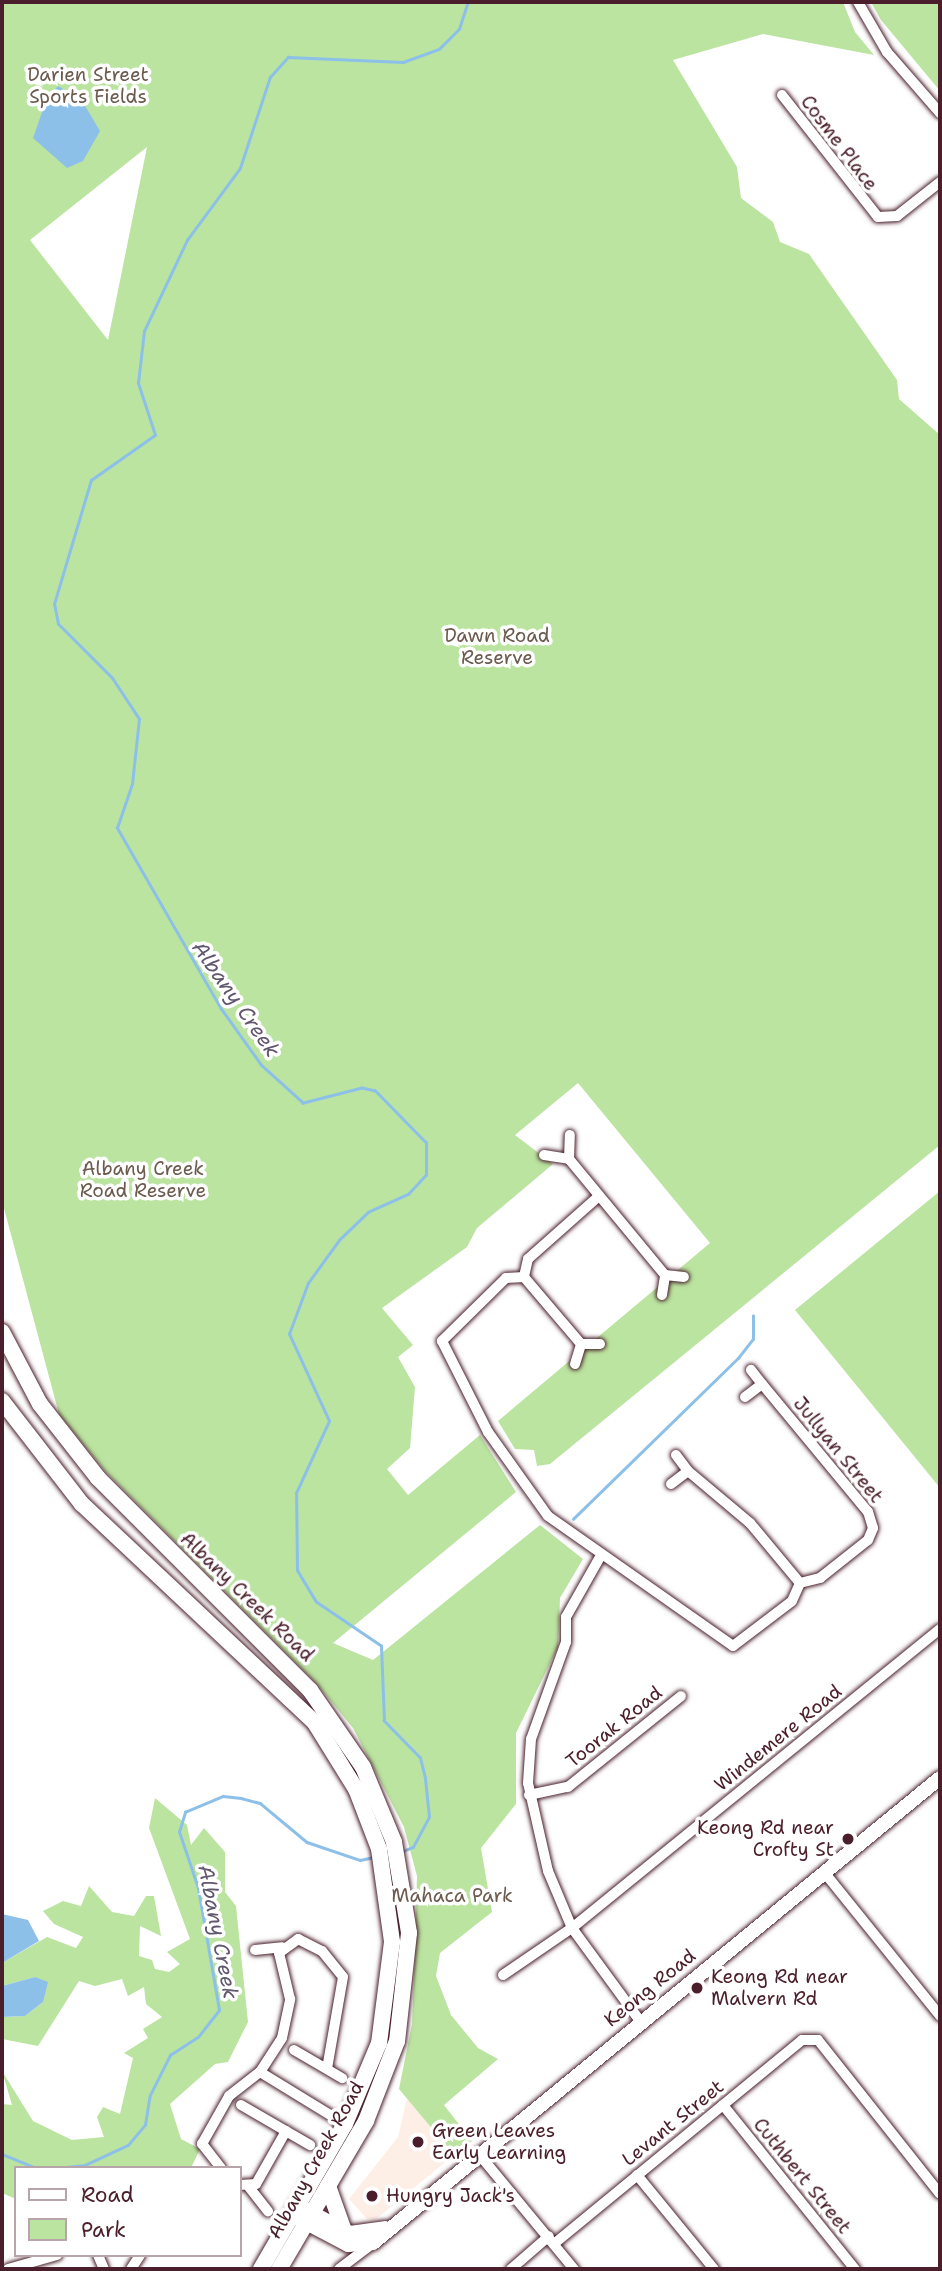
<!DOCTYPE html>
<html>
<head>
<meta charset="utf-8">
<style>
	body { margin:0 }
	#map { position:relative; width:942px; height:2271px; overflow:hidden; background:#fff; font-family:"Shantell Sans",sans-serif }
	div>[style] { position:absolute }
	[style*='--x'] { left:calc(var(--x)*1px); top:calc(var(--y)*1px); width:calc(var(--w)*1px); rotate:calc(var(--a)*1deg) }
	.built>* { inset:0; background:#feefe6 }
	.green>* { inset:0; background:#bbe4a0 }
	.water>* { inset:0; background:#8cc0e9 }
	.stream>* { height:2.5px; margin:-1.25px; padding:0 1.25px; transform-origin:1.25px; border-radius:1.25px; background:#8cc0e9 }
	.roads { filter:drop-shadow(0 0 2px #4a1f2b) drop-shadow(0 0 2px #4a1f2b) }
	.street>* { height:10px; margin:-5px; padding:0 5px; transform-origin:5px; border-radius:5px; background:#fff }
	.secondary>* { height:14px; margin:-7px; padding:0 7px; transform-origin:7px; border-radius:7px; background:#fff }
	.primary>* { height:16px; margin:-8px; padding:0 8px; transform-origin:8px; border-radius:8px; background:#fff }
	.dots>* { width:19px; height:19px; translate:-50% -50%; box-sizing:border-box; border:4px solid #fff; border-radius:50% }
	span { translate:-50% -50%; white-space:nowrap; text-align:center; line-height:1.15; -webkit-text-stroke:7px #fff; paint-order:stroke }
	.park-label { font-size:19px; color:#6c5a4e }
	.street-label { font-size:19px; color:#4a1f2b }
	.poi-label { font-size:19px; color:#4a1f2b }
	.right { translate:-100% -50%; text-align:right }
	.left { translate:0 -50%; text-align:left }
	.water-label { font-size:21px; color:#61576e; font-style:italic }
	.frame { position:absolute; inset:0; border:4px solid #4a1f2b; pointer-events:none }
	.legend { position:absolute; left:14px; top:2166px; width:228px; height:91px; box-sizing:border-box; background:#fff; border:2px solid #b7a5aa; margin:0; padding:9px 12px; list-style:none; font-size:21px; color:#4a1f2b }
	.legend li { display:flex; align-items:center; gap:14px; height:35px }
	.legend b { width:35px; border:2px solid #b7a5aa }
</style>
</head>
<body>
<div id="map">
	<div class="built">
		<div style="clip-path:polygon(407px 2098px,454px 2155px,375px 2220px,367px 2219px,349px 2199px,398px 2137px)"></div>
	</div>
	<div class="green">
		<div style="clip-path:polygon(evenodd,2px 2px,843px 2px,855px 32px,874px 55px,763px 34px,673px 60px,737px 167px,741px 198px,773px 222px,780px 242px,809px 254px,897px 380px,899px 399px,940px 435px,940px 1145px,550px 1464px,537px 1466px,534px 1450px,515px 1449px,498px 1421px,710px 1243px,578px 1083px,515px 1135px,553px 1164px,477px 1228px,467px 1247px,382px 1308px,413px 1345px,398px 1357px,415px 1387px,410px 1448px,387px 1469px,408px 1495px,480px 1435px,516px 1492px,333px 1643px,373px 1660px,540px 1525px,583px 1559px,560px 1598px,558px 1647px,516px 1733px,516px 1804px,481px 1848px,492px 1912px,440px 1953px,436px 1976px,451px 2015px,478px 2048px,498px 2059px,444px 2105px,472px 2141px,454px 2155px,399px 2089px,412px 2024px,415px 1949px,417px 1876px,404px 1827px,353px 1728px,316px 1683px,105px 1471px,59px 1414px,2px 1201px,2px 2px,147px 147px,108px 340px,30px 240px,147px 147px)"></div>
		<div style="clip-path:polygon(871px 2px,940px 2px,940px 91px,881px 20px)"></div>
		<div style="clip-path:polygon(940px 1191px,940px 1488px,795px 1310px)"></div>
		<div style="clip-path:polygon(155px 1798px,187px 1825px,191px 1845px,204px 1828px,225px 1852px,225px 1892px,236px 1906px,248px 2022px,228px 2062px,215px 2064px,170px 2104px,181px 2139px,200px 2149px,191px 2168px,16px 2168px,16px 2199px,2px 2193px,2px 2104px,12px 2105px,2px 2071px,33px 2121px,72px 2140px,104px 2137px,97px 2117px,103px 2107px,120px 2114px,133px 2058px,124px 2053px,148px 2038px,143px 2029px,162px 2017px,146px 2004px,144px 1987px,128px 1996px,122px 1979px,95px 1986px,79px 1981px,38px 2046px,2px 2039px,2px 2017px,25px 2016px,43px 2002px,35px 1977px,2px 1986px,2px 1963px,47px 1937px,76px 1948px,83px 1937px,54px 1924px,43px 1911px,63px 1901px,81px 1906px,89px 1886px,112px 1912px,134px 1916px,146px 1896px,154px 1896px,161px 1936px,140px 1926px,139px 1956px,152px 1960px,155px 1969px,169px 1972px,180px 1964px,167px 1952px,190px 1939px,149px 1828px)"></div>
	</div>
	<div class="water">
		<div style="clip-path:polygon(58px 86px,81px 99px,100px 131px,83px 161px,67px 168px,33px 138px,47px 98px)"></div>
		<div style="clip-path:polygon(2px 1914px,28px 1920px,39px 1941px,2px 1963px)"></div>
		<div style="clip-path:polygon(35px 1977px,48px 1982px,43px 2002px,25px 2016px,2px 2017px,2px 1986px)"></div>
	</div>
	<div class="stream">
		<div style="--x:573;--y:1519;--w:231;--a:-44.3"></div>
		<div style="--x:738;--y:1358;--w:24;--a:-52"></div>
		<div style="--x:753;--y:1339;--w:23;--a:-90"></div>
		<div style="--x:401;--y:1852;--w:13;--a:-23"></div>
		<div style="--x:413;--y:1847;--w:34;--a:-62"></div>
		<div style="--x:429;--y:1817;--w:39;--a:-96"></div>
		<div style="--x:425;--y:1778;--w:21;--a:-104"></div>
		<div style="--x:420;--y:1758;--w:52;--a:-134.2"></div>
		<div style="--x:384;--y:1721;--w:75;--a:-92.3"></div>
		<div style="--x:381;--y:1646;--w:78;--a:-145.9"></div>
		<div style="--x:316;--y:1602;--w:37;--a:-121"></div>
		<div style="--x:297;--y:1570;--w:77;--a:-90.7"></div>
		<div style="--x:296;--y:1493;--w:79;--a:-65.4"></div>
		<div style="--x:329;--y:1421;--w:96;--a:-114.7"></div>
		<div style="--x:289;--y:1334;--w:54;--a:-69.6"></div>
		<div style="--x:308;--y:1283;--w:53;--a:-54.2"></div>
		<div style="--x:339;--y:1240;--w:40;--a:-44"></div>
		<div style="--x:368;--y:1212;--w:44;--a:-24.2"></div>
		<div style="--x:408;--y:1194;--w:26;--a:-47"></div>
		<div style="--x:426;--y:1175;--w:32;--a:-90"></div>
		<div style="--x:426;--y:1143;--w:73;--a:-134.4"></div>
		<div style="--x:375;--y:1091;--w:13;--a:-167"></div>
		<div style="--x:362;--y:1088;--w:61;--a:165.7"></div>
		<div style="--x:303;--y:1103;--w:57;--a:-137.9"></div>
		<div style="--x:261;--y:1065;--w:69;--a:-125.5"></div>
		<div style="--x:221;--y:1009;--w:209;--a:-119.9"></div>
		<div style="--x:117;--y:828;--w:46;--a:-71.2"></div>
		<div style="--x:132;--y:784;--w:65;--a:-83.9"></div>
		<div style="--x:139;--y:719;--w:49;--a:-123.4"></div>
		<div style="--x:112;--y:678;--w:76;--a:-135"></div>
		<div style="--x:58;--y:624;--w:20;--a:-101"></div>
		<div style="--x:54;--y:604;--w:129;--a:-73.4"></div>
		<div style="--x:91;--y:480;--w:78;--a:-35.1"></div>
		<div style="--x:155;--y:435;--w:55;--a:-108.1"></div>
		<div style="--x:138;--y:383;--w:52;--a:-83.4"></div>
		<div style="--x:144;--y:331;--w:101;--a:-64.7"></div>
		<div style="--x:187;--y:240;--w:89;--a:-53.6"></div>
		<div style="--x:240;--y:168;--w:96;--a:-71.8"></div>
		<div style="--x:270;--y:77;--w:27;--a:-48"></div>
		<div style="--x:288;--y:57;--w:115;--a:2.5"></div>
		<div style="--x:403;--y:62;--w:38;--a:-20"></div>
		<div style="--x:439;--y:49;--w:28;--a:-45"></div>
		<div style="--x:459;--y:29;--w:28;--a:-72"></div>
		<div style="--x:2;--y:2154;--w:37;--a:22"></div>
		<div style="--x:56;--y:2168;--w:29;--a:-6"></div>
		<div style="--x:85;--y:2165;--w:47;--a:-24.9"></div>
		<div style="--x:128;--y:2145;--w:26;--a:-50"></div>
		<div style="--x:145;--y:2125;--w:30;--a:-81"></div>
		<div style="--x:150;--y:2095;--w:45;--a:-63.4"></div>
		<div style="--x:170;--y:2055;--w:33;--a:-33"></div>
		<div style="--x:198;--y:2037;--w:34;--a:-52"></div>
		<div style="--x:219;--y:2010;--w:124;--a:-99.8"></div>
		<div style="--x:198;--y:1888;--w:59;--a:-108.7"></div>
		<div style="--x:179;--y:1832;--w:21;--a:-73"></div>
		<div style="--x:185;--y:1812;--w:41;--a:-22.8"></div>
		<div style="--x:223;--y:1796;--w:18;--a:6"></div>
		<div style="--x:241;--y:1798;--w:20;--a:15"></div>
		<div style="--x:260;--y:1803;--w:61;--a:39.7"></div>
		<div style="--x:307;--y:1842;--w:56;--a:18.8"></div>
		<div style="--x:360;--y:1860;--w:14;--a:-12"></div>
	</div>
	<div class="roads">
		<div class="street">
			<div style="--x:858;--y:2;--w:58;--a:59.9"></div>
			<div style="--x:887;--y:52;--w:81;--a:49"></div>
			<div style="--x:782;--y:95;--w:155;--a:51.8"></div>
			<div style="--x:878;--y:217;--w:19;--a:-3"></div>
			<div style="--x:897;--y:216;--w:55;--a:-38.3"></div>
			<div style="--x:544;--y:1155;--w:25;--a:9"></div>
			<div style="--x:569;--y:1159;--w:24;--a:-88"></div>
			<div style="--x:569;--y:1159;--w:151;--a:50.4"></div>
			<div style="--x:599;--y:1196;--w:95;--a:138.4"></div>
			<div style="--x:528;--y:1259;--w:18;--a:103"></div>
			<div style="--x:524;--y:1277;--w:18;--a:177"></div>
			<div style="--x:506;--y:1278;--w:90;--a:135.5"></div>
			<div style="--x:442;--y:1341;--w:102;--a:63.2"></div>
			<div style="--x:488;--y:1432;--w:103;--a:54.5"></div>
			<div style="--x:548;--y:1516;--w:226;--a:35.1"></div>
			<div style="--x:733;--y:1646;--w:74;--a:-37.3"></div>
			<div style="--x:792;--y:1601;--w:20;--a:-66"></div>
			<div style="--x:800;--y:1583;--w:21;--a:-14"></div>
			<div style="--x:820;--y:1578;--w:61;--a:-38.4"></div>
			<div style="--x:868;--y:1540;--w:13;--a:-67"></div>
			<div style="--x:873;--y:1528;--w:17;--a:-107"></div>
			<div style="--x:868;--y:1512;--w:166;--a:-129.6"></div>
			<div style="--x:524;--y:1277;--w:88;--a:49.6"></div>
			<div style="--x:662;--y:1295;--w:20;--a:-81"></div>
			<div style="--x:665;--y:1275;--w:19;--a:6"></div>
			<div style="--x:575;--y:1364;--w:21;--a:-73"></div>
			<div style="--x:581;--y:1344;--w:19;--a:0"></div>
			<div style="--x:745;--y:1397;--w:21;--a:-37"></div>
			<div style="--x:762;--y:1384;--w:18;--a:-128"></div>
			<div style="--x:688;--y:1471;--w:81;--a:40"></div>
			<div style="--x:750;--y:1523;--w:78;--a:50.2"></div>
			<div style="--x:671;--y:1484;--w:21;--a:-37"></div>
			<div style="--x:688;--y:1471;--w:20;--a:-127"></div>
			<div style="--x:600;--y:1557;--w:69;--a:119.5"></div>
			<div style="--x:566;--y:1617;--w:25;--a:90"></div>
			<div style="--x:566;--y:1642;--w:103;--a:109.8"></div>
			<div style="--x:531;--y:1739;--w:44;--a:93.9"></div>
			<div style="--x:528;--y:1783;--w:90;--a:77.2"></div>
			<div style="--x:548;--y:1871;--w:62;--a:67.2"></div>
			<div style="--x:572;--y:1928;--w:115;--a:53.8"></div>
			<div style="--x:529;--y:1795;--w:40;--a:-12"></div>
			<div style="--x:568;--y:1787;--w:145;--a:-38.8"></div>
			<div style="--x:824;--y:1872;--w:185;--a:51.1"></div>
			<div style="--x:255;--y:1950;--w:27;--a:-6"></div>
			<div style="--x:503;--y:1975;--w:83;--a:-34.3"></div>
			<div style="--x:572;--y:1928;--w:474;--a:-39.1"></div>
			<div style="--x:294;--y:2050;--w:56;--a:30.3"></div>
			<div style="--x:260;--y:2072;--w:100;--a:31.5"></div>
			<div style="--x:241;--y:2105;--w:80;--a:30.1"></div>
			<div style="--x:723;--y:2105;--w:211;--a:51.2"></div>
			<div style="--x:478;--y:2153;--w:151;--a:50.4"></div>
			<div style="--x:221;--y:2168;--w:31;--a:-128"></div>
			<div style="--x:202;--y:2144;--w:55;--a:-60.6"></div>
			<div style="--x:229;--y:2096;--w:39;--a:-38"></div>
			<div style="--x:260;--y:2072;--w:40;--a:-57.1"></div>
			<div style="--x:282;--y:2038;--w:40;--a:-78"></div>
			<div style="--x:290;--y:1999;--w:47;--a:-103.4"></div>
			<div style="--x:279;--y:1953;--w:24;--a:-36"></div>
			<div style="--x:298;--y:1939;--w:27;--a:27"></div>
			<div style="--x:322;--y:1951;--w:33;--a:51"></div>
			<div style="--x:343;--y:1977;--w:93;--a:99.9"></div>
			<div style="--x:637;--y:2175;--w:122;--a:50.7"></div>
			<div style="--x:240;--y:2185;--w:16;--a:-4"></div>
			<div style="--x:256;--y:2184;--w:61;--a:-60.5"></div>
			<div style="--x:249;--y:2187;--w:31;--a:52"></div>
			<div style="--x:555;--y:2243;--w:320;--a:-39.4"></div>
			<div style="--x:802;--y:2040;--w:16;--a:0"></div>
			<div style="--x:818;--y:2040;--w:196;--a:51.6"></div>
			<div style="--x:98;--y:2255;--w:15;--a:67"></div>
			<div style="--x:8;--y:2269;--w:51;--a:-15.9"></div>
			<div style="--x:131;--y:2269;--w:17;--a:-57"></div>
			<div style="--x:339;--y:2269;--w:41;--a:-37.1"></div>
			<div style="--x:511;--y:2269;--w:50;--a:-41"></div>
		</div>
		<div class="secondary">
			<div style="--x:303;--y:2208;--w:53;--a:28"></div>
			<div style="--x:350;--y:2233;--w:35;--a:-8"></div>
			<div style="--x:297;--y:2218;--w:58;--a:27.9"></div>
			<div style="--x:348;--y:2245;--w:25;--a:-5"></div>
			<div style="--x:373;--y:2243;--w:733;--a:-39.36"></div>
		</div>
		<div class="primary">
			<div style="--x:2;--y:1332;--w:81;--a:62.2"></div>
			<div style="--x:40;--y:1404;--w:94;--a:51.9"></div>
			<div style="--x:98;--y:1478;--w:300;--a:45"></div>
			<div style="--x:310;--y:1690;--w:93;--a:55.5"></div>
			<div style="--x:363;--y:1767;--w:81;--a:67.5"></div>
			<div style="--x:394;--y:1842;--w:92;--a:80.6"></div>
			<div style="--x:409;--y:1933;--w:109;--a:96.3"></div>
			<div style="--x:397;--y:2041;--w:86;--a:111.2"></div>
			<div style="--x:366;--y:2121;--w:172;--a:120.4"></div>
			<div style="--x:2;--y:1401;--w:130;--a:52.2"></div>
			<div style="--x:82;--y:1504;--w:320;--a:43.2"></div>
			<div style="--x:315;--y:1723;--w:78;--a:58.2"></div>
			<div style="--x:356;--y:1789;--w:64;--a:69"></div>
			<div style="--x:379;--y:1849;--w:94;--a:82"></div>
			<div style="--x:392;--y:1942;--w:102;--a:97.3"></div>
			<div style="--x:379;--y:2043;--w:88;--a:112.8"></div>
			<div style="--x:345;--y:2124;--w:168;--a:120.1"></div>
			<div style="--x:328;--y:2186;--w:48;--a:70.4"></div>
		</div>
	</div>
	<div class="dots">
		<div style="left:848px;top:1839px;background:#4a1f2b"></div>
		<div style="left:697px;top:1988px;background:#4a1f2b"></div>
		<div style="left:418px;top:2142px;background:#4a1f2b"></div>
		<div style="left:372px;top:2196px;background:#4a1f2b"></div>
	</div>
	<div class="park-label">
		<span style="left:88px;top:86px">Darien Street<br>Sports Fields</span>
		<span style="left:497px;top:647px">Dawn Road<br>Reserve</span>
		<span style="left:143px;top:1180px">Albany Creek<br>Road Reserve</span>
		<span style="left:452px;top:1896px">Mahaca Park</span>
	</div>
	<div class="street-label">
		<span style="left:839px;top:143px;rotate:53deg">Cosme Place</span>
		<span style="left:838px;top:1450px;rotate:51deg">Jullyan Street</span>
		<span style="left:247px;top:1597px;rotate:44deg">Albany Creek Road</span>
		<span style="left:614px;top:1727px;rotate:-39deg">Toorak Road</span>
		<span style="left:778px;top:1738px;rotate:-39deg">Windemere Road</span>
		<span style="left:650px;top:1988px;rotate:-39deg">Keong Road</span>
		<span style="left:673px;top:2123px;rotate:-39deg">Levant Street</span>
		<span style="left:316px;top:2160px;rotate:-61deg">Albany Creek Road</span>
		<span style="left:802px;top:2176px;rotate:51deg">Cuthbert Street</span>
	</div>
	<div class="poi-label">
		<span class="right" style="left:834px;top:1839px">Keong Rd near<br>Crofty St</span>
		<span class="left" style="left:711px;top:1988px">Keong Rd near<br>Malvern Rd</span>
		<span class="left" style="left:432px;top:2142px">Green Leaves<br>Early Learning</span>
		<span class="left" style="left:386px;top:2196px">Hungry Jack's</span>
	</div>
	<div class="water-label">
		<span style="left:236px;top:999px;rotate:55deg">Albany Creek</span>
		<span style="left:218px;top:1932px;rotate:79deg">Albany Creek</span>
	</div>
	<div class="frame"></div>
	<ul class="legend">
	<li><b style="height:9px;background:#fff"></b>Road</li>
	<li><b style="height:19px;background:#bbe4a0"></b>Park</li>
	</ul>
</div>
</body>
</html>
